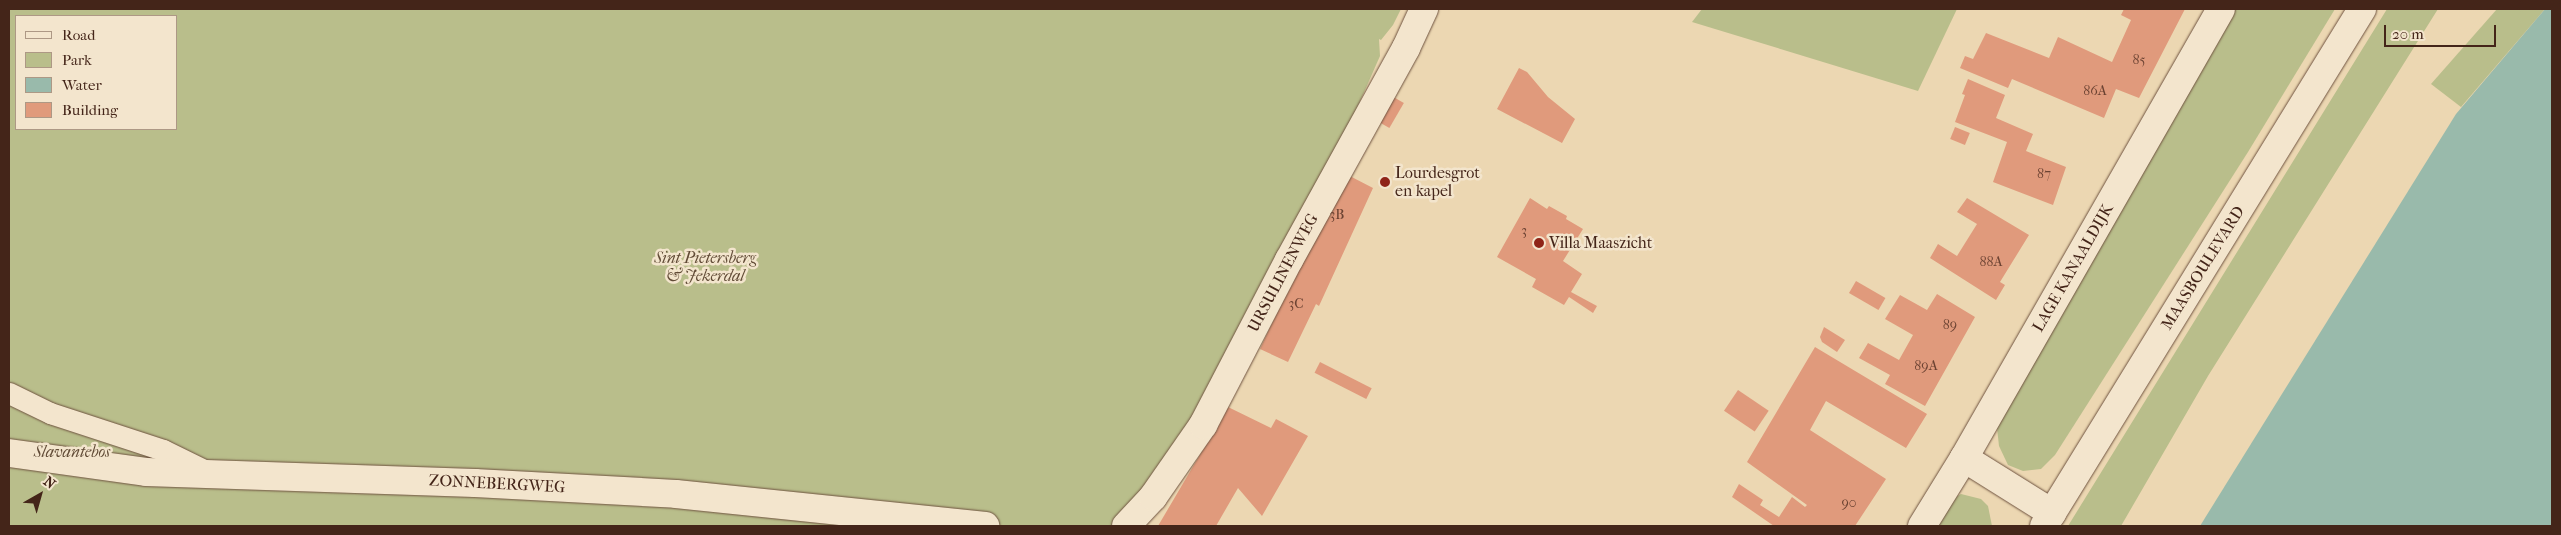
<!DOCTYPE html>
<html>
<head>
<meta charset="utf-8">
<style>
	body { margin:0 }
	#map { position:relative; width:2561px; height:535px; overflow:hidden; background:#ecd7b2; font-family:"IM FELL French Canon",serif }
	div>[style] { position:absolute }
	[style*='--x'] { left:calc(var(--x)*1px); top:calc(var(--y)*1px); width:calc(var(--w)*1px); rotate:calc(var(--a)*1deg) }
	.green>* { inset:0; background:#b9be8b }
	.water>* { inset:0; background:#99baab }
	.building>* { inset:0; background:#e09a7c; transform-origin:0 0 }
	.roads { filter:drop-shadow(0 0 1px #6e523f) drop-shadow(0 0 1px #6e523f) }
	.lane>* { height:21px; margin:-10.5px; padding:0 10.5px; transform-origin:10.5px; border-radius:10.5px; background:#f3e5cd }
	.street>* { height:28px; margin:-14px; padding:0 14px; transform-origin:14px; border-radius:14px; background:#f3e5cd }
	.secondary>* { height:28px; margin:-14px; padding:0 14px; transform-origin:14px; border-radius:14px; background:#f3e5cd }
	.dots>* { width:14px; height:14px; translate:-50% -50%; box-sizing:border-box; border:2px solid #f3e5cd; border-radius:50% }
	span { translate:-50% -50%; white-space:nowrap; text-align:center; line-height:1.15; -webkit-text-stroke:5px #f3e5cd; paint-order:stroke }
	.number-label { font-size:14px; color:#6b4232 }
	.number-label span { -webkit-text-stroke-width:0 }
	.poi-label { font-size:16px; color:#442519 }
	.left { translate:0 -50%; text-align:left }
	.park-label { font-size:16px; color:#614b36; font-style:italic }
	.street-label { font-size:16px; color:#442519 }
	.frame { position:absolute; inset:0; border:10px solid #442519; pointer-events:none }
	.legend { position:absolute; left:15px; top:15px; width:162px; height:115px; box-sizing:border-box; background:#f3e5cd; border:1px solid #ad9885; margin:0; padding:6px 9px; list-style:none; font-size:15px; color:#442519 }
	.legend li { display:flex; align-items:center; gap:10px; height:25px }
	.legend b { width:25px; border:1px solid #ad9885 }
	.north { position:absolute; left:15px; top:470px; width:50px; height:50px; -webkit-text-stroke:4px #f3e5cd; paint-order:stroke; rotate:38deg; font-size:14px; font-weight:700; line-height:20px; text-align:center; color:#442519 }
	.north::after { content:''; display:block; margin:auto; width:18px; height:22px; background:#442519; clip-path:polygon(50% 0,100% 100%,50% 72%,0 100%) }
	.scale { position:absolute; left:2384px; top:25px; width:112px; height:22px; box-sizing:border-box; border:2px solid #442519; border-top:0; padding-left:6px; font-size:15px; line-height:18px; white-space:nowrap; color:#442519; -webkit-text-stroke:4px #f3e5cd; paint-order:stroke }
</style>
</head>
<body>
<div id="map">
	<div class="green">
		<div style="clip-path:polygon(evenodd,9px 9px,1401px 9px,1393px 25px,1381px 40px,1379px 39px,1380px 56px,1350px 124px,1236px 354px,1118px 526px,9px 526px,9px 9px,16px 16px,176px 16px,176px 129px,16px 129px,16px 16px)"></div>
		<div style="clip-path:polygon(1702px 9px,1957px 9px,1918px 91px,1692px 22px)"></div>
		<div style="clip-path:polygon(2234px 9px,2335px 9px,2248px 152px,2055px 455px,2041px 469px,2023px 471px,2008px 465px,1999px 446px,1997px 428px)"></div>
		<div style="clip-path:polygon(2387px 9px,2438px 9px,2208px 376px,2121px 526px,2068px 526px)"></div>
		<div style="clip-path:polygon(2497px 9px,2545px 9px,2461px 107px,2431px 84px)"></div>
		<div style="clip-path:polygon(1961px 494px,1981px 499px,1988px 506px,1992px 526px,1926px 526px,1934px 509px)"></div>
	</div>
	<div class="water">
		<div style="clip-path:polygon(2545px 9px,2552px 9px,2552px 526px,2200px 526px,2456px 114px)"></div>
	</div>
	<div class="building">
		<div style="clip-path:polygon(2124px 9px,2185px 9px,2139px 98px,2116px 89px,2104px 118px,2012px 79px,2008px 88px,1960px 68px,1965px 56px,1973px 59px,1986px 33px,2049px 58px,2058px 37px,2112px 62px,2131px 20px,2121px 15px)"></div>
		<div style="clip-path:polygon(1519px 68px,1527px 72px,1548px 97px,1575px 119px,1562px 143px,1497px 109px)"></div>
		<div style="clip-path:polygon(1968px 79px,2005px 95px,1996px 118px,2033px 134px,2026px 151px,2066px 167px,2053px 205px,1993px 182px,2007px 142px,1955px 122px,1965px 95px,1962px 94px)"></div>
		<div style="left:1390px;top:95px;width:16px;height:29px;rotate:30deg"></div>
		<div style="left:1955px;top:127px;width:16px;height:13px;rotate:22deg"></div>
		<div style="clip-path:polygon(1342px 172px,1373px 188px,1319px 306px,1316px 304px,1288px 362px,1260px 349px)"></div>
		<div style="clip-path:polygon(1530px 198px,1547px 209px,1549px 206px,1567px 216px,1566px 219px,1583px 229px,1563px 261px,1582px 274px,1571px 292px,1597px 306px,1593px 313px,1569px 297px,1564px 305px,1532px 287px,1536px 279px,1497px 257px)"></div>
		<div style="clip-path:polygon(1967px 198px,2029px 235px,2000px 282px,2005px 285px,1996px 300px,1930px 258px,1938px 244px,1957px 256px,1977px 224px,1957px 212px)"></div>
		<div style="left:1856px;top:281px;width:34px;height:14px;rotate:30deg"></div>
		<div style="clip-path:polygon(1937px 294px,1975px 317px,1925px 406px,1885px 384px,1890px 375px,1859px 358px,1868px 343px,1899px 360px,1913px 335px,1885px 319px,1900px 295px,1927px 310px)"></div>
		<div style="clip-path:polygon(1824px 327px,1845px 340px,1837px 352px,1822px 342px,1820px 337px)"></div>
		<div style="clip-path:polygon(1815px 347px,1927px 414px,1906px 448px,1826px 401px,1810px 430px,1886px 479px,1855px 526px,1774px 526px,1732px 497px,1739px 484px,1763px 500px,1760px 505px,1779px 517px,1792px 497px,1805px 507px,1807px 505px,1747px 462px)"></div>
		<div style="left:1320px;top:362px;width:58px;height:12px;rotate:27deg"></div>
		<div style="left:1738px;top:390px;width:37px;height:25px;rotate:34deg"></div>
		<div style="clip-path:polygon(1228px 407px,1271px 428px,1276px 419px,1308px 436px,1262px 516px,1238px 488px,1216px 526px,1158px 526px)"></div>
	</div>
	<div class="roads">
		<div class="lane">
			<div style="--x:9;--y:393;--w:46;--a:26"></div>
			<div style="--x:50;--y:413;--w:119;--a:18.1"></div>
			<div style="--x:163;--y:450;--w:50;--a:26.1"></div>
		</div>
		<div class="street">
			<div style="--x:9;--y:453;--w:138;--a:7.9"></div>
			<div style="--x:146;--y:472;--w:329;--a:1.9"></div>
			<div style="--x:475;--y:483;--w:201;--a:3.1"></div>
			<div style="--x:676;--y:494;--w:311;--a:5.9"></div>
			<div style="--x:1964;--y:458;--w:104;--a:32"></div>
			<div style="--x:1126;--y:526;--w:40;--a:-47"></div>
			<div style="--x:1153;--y:497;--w:88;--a:-55.2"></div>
			<div style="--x:1203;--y:425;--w:186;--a:-62.5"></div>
			<div style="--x:1289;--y:260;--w:242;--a:-61.1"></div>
			<div style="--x:1406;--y:48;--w:43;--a:-65.2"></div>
			<div style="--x:1922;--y:526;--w:80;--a:-58.3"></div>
			<div style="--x:1964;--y:458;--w:517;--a:-60.21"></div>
		</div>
		<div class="secondary">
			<div style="--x:2044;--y:526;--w:607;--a:-58.4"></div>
		</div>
	</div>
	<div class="dots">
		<div style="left:1385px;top:182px;background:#8f2418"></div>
		<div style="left:1539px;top:243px;background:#8f2418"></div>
	</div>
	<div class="number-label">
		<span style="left:2139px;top:60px">85</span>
		<span style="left:2095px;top:91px">86A</span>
		<span style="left:2044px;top:174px">87</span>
		<span style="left:1337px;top:215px">3B</span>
		<span style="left:1524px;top:231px">3</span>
		<span style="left:1991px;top:262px">88A</span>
		<span style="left:1296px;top:304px">3C</span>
		<span style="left:1950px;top:325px">89</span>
		<span style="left:1926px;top:366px">89A</span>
		<span style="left:1849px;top:503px">90</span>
	</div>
	<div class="poi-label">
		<span class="left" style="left:1395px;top:182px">Lourdesgrot<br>en kapel</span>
		<span class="left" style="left:1549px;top:243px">Villa Maaszicht</span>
	</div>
	<div class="park-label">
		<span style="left:705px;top:267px">Sint Pietersberg<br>&amp; Jekerdal</span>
		<span style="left:72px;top:452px">Slavantebos</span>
	</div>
	<div class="street-label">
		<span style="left:2073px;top:268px;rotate:-60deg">LAGE KANAALDIJK</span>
		<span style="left:2203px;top:268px;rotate:-58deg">MAASBOULEVARD</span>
		<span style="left:1283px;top:273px;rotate:-62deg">URSULINENWEG</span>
		<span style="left:497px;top:484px;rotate:3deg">ZONNEBERGWEG</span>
	</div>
	<div class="frame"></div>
	<ul class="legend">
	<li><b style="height:6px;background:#f3e5cd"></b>Road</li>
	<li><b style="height:14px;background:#b9be8b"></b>Park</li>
	<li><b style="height:14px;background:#99baab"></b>Water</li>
	<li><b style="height:14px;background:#e09a7c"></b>Building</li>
	</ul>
	<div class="north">N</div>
	<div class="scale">20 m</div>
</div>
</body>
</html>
